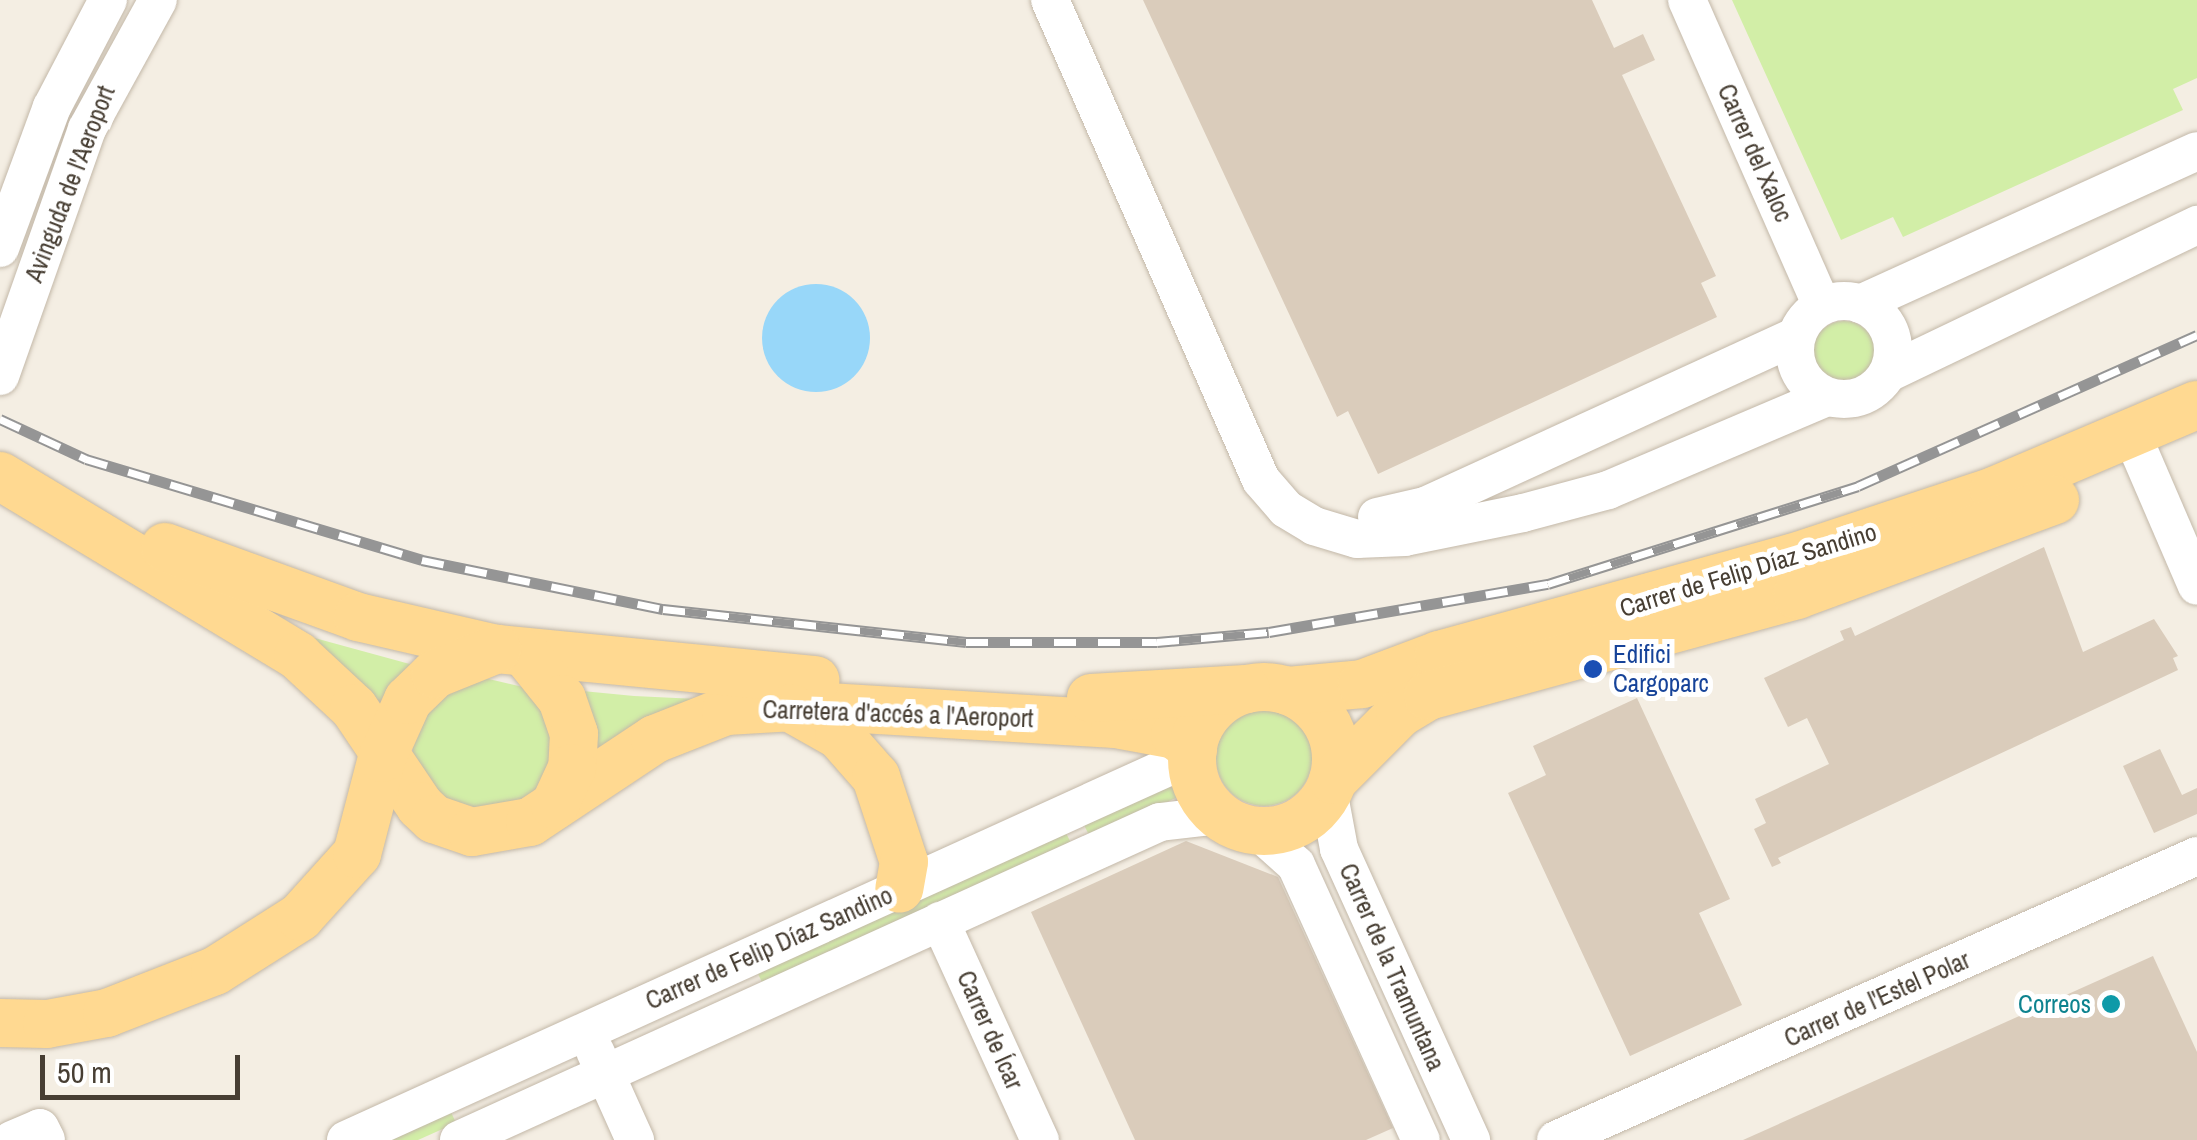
<!DOCTYPE html>
<html>
<head>
<meta charset="utf-8">
<style>
	body { margin:0 }
	#map { position:relative; width:2197px; height:1140px; overflow:hidden; background:#f4eee3; font-family:"Archivo Narrow",sans-serif }
	div>[style] { position:absolute }
	[style*='--x'] { left:calc(var(--x)*1px); top:calc(var(--y)*1px); width:calc(var(--w)*1px); rotate:calc(var(--a)*1deg) }
	.green>* { inset:0; background:#d2eea7 }
	.round { border-radius:50% }
	.water>* { inset:0; background:#98d7f9 }
	.building>* { inset:0; background:#daccbb }
	.roads { filter:drop-shadow(0 0 2px #c3b8a8) drop-shadow(0 0 2px #c3b8a8) }
	.minor>* { height:38px; margin:-19px; padding:0 19px; transform-origin:19px; border-radius:19px; background:#fff }
	.minor>.ring { margin:-19px; padding:0; box-sizing:content-box; background:none; border:38px solid #fff; border-radius:50% }
	.major>* { height:48px; margin:-24px; padding:0 24px; transform-origin:24px; border-radius:24px; background:#ffd991 }
	.major>.ring { margin:-24px; padding:0; box-sizing:content-box; background:none; border:48px solid #ffd991; border-radius:50% }
	.rail>* { height:11px; margin-top:-5.5px; transform-origin:0; background:repeating-linear-gradient(90deg,#fff 0 22px,#959595 0 44px); box-sizing:border-box; border-block:2px solid #959595 }
	.dots>* { width:28px; height:28px; translate:-50% -50%; box-sizing:border-box; border:5px solid #fff; border-radius:50% }
	span { translate:-50% -50%; white-space:nowrap; text-align:center; line-height:1.15; -webkit-text-stroke:10px #fff; paint-order:stroke }
	.street-label { font-size:25px; color:#473e33 }
	.transit-label { font-size:25px; color:#164399 }
	.left { translate:0 -50%; text-align:left }
	.culture-label { font-size:25px; color:#0d838f }
	.right { translate:-100% -50%; text-align:right }
	.scale { position:absolute; left:40px; top:1055px; width:200px; height:45px; box-sizing:border-box; border:5px solid #473e33; border-top:0; padding-left:12px; font-size:30px; line-height:35px; white-space:nowrap; color:#473e33; -webkit-text-stroke:8px #fff; paint-order:stroke }
</style>
</head>
<body>
<div id="map">
	<div class="green">
		<div style="clip-path:polygon(1732px 0,2197px 0,2197px 78px,2173px 89px,2183px 110px,1903px 237px,1893px 217px,1841px 240px)"></div>
		<div class="round" style="left:1813px;top:321px;width:62px;height:62px"></div>
		<div style="clip-path:polygon(311px 637px,417px 666px,382px 708px)"></div>
		<div style="clip-path:polygon(476px 676px,523px 687px,552px 725px,551px 774px,519px 810px,452px 812px,413px 758px,413px 736px,434px 696px)"></div>
		<div style="clip-path:polygon(572px 690px,634px 696px,718px 700px,592px 758px)"></div>
		<div class="round" style="left:1216px;top:710px;width:96px;height:96px"></div>
		<div style="clip-path:polygon(1177px 783px,1178px 797px,1090px 837px,1083px 823px)"></div>
		<div style="clip-path:polygon(1065px 831px,1072px 845px,762px 982px,756px 970px)"></div>
		<div style="clip-path:polygon(450px 1110px,456px 1123px,418px 1140px,383px 1140px)"></div>
	</div>
	<div class="water">
		<div class="round" style="left:762px;top:284px;width:108px;height:108px"></div>
	</div>
	<div class="building">
		<div style="clip-path:polygon(1143px 0,1592px 0,1614px 48px,1643px 34px,1655px 60px,1622px 75px,1716px 276px,1701px 283px,1717px 317px,1378px 474px,1348px 411px,1337px 417px)"></div>
		<div style="clip-path:polygon(2044px 547px,2083px 652px,2154px 619px,2178px 656px,2173px 658px,2178px 670px,1778px 858px,1781px 863px,1772px 867px,1754px 829px,1766px 823px,1755px 799px,1829px 764px,1807px 718px,1788px 727px,1764px 678px,1844px 640px,1840px 631px,1851px 627px,1855px 636px)"></div>
		<div style="clip-path:polygon(1637px 698px,1730px 899px,1699px 913px,1742px 1005px,1630px 1056px,1508px 793px,1546px 775px,1533px 746px)"></div>
		<div style="clip-path:polygon(2160px 749px,2182px 795px,2197px 788px,2197px 814px,2154px 833px,2123px 766px)"></div>
		<div style="clip-path:polygon(1186px 841px,1278px 877px,1393px 1128px,1366px 1140px,1135px 1140px,1031px 912px)"></div>
		<div style="clip-path:polygon(2153px 956px,2197px 1052px,2197px 1140px,1743px 1140px)"></div>
	</div>
	<div class="roads">
		<div class="minor">
			<div style="--x:1050;--y:0;--w:524;--a:66.27"></div>
			<div style="--x:1261;--y:480;--w:38;--a:49"></div>
			<div style="--x:1286;--y:509;--w:33;--a:31"></div>
			<div style="--x:1314;--y:526;--w:45;--a:16.8"></div>
			<div style="--x:1357;--y:539;--w:48;--a:-2.4"></div>
			<div style="--x:1405;--y:537;--w:120;--a:-11.5"></div>
			<div style="--x:1523;--y:513;--w:88;--a:-15.1"></div>
			<div style="--x:1608;--y:490;--w:238;--a:-23"></div>
			<div style="--x:1687;--y:0;--w:334;--a:66.2"></div>
			<div style="--x:0;--y:248;--w:150;--a:-69.8"></div>
			<div style="--x:52;--y:107;--w:121;--a:-62.4"></div>
			<div class="ring" style="left:1795px;top:301px;width:60px;height:60px"></div>
			<div style="--x:1860;--y:304;--w:370;--a:-24.4"></div>
			<div style="--x:1888;--y:373;--w:343;--a:-25.6"></div>
			<div style="--x:0;--y:376;--w:262;--a:-70.6"></div>
			<div style="--x:87;--y:129;--w:147;--a:-61.2"></div>
			<div style="--x:2132;--y:435;--w:164;--a:66.7"></div>
			<div style="--x:1377;--y:517;--w:49;--a:-12.9"></div>
			<div style="--x:1425;--y:506;--w:408;--a:-24.6"></div>
			<div style="--x:1328;--y:790;--w:60;--a:79.4"></div>
			<div style="--x:1339;--y:849;--w:320;--a:65.6"></div>
			<div style="--x:1257;--y:830;--w:52;--a:41.9"></div>
			<div style="--x:1296;--y:865;--w:302;--a:65.6"></div>
			<div style="--x:940;--y:921;--w:241;--a:65.5"></div>
			<div style="--x:595;--y:1051;--w:98;--a:65.8"></div>
			<div style="--x:12;--y:1140;--w:30;--a:-23"></div>
			<div style="--x:40;--y:1128;--w:13;--a:63"></div>
			<div style="--x:346;--y:1140;--w:929;--a:-24.41"></div>
			<div style="--x:459;--y:1140;--w:770;--a:-24.4"></div>
			<div style="--x:1160;--y:822;--w:59;--a:-6.8"></div>
			<div style="--x:1556;--y:1140;--w:701;--a:-23.9"></div>
		</div>
		<div class="major">
			<div style="--x:0;--y:476;--w:348;--a:31.1"></div>
			<div style="--x:298;--y:656;--w:76;--a:42.9"></div>
			<div style="--x:354;--y:708;--w:118;--a:56"></div>
			<div style="--x:420;--y:806;--w:19;--a:43"></div>
			<div style="--x:434;--y:819;--w:40;--a:18.9"></div>
			<div style="--x:472;--y:832;--w:59;--a:-9.8"></div>
			<div style="--x:530;--y:822;--w:150;--a:-33.6"></div>
			<div style="--x:655;--y:739;--w:76;--a:-21.5"></div>
			<div style="--x:726;--y:711;--w:85;--a:-3.4"></div>
			<div style="--x:811;--y:706;--w:305;--a:3.4"></div>
			<div style="--x:1115;--y:724;--w:61;--a:10.4"></div>
			<div style="--x:1175;--y:735;--w:23;--a:38"></div>
			<div style="--x:165;--y:547;--w:205;--a:19.9"></div>
			<div style="--x:358;--y:617;--w:143;--a:13"></div>
			<div style="--x:497;--y:649;--w:320;--a:5.6"></div>
			<div style="--x:525;--y:653;--w:59;--a:51.2"></div>
			<div style="--x:562;--y:699;--w:37;--a:71"></div>
			<div style="--x:574;--y:734;--w:34;--a:93"></div>
			<div style="--x:572;--y:768;--w:41;--a:114.7"></div>
			<div class="ring" style="left:1192px;top:687px;width:96px;height:96px"></div>
			<div style="--x:1288;--y:691;--w:74;--a:-5.4"></div>
			<div style="--x:1362;--y:684;--w:82;--a:-20.6"></div>
			<div style="--x:1439;--y:655;--w:366;--a:-15.4"></div>
			<div style="--x:1792;--y:558;--w:213;--a:-18.3"></div>
			<div style="--x:1994;--y:491;--w:220;--a:-23"></div>
			<div style="--x:1091;--y:698;--w:155;--a:-3.3"></div>
			<div style="--x:791;--y:708;--w:55;--a:29.4"></div>
			<div style="--x:839;--y:735;--w:56;--a:48.6"></div>
			<div style="--x:876;--y:777;--w:89;--a:71.8"></div>
			<div style="--x:904;--y:862;--w:27;--a:100"></div>
			<div style="--x:1333;--y:780;--w:95;--a:-45"></div>
			<div style="--x:1400;--y:713;--w:33;--a:-31"></div>
			<div style="--x:1428;--y:696;--w:383;--a:-15.3"></div>
			<div style="--x:1797;--y:595;--w:275;--a:-20.2"></div>
			<div style="--x:0;--y:1023;--w:47;--a:1.2"></div>
			<div style="--x:47;--y:1024;--w:61;--a:-10.4"></div>
			<div style="--x:107;--y:1013;--w:116;--a:-21.3"></div>
			<div style="--x:215;--y:971;--w:101;--a:-32.4"></div>
			<div style="--x:300;--y:917;--w:85;--a:-47.9"></div>
			<div style="--x:357;--y:854;--w:99;--a:-75.4"></div>
			<div style="--x:382;--y:758;--w:64;--a:-65.9"></div>
			<div style="--x:408;--y:700;--w:37;--a:-44"></div>
			<div style="--x:435;--y:674;--w:67;--a:-22"></div>
		</div>
	</div>
	<div class="rail">
		<div style="--x:0;--y:419;--w:95;--a:24.9"></div>
		<div style="--x:86;--y:459;--w:351;--a:16.7"></div>
		<div style="--x:422;--y:560;--w:246;--a:11.5"></div>
		<div style="--x:663;--y:609;--w:305;--a:6.2"></div>
		<div style="--x:966;--y:642;--w:191;--a:0"></div>
		<div style="--x:1157;--y:642;--w:112;--a:-5.1"></div>
		<div style="--x:1269;--y:632;--w:283;--a:-9.8"></div>
		<div style="--x:1548;--y:584;--w:325;--a:-17.5"></div>
		<div style="--x:1858;--y:486;--w:371;--a:-24"></div>
	</div>
	<div class="dots">
		<div style="left:1593px;top:669px;background:#1a4fb4"></div>
		<div style="left:2111px;top:1004px;background:#0f9aa8"></div>
	</div>
	<div class="street-label">
		<span style="left:1755px;top:153px;rotate:66deg">Carrer del Xaloc</span>
		<span style="left:70px;top:184px;rotate:-69deg">Avinguda de l'Aeroport</span>
		<span style="left:1748px;top:570px;rotate:-17deg">Carrer de Felip Díaz Sandino</span>
		<span style="left:898px;top:714px;rotate:2deg">Carretera d'accés a l'Aeroport</span>
		<span style="left:769px;top:948px;rotate:-24deg">Carrer de Felip Díaz Sandino</span>
		<span style="left:1392px;top:967px;rotate:66deg">Carrer de la Tramuntana</span>
		<span style="left:1877px;top:999px;rotate:-24deg">Carrer de l'Estel Polar</span>
		<span style="left:990px;top:1030px;rotate:66deg">Carrer de Ícar</span>
	</div>
	<div class="transit-label">
		<span class="left" style="left:1613px;top:669px">Edifici<br>Cargoparc</span>
	</div>
	<div class="culture-label">
		<span class="right" style="left:2091px;top:1004px">Correos</span>
	</div>
	<div class="scale">50 m</div>
</div>
</body>
</html>
